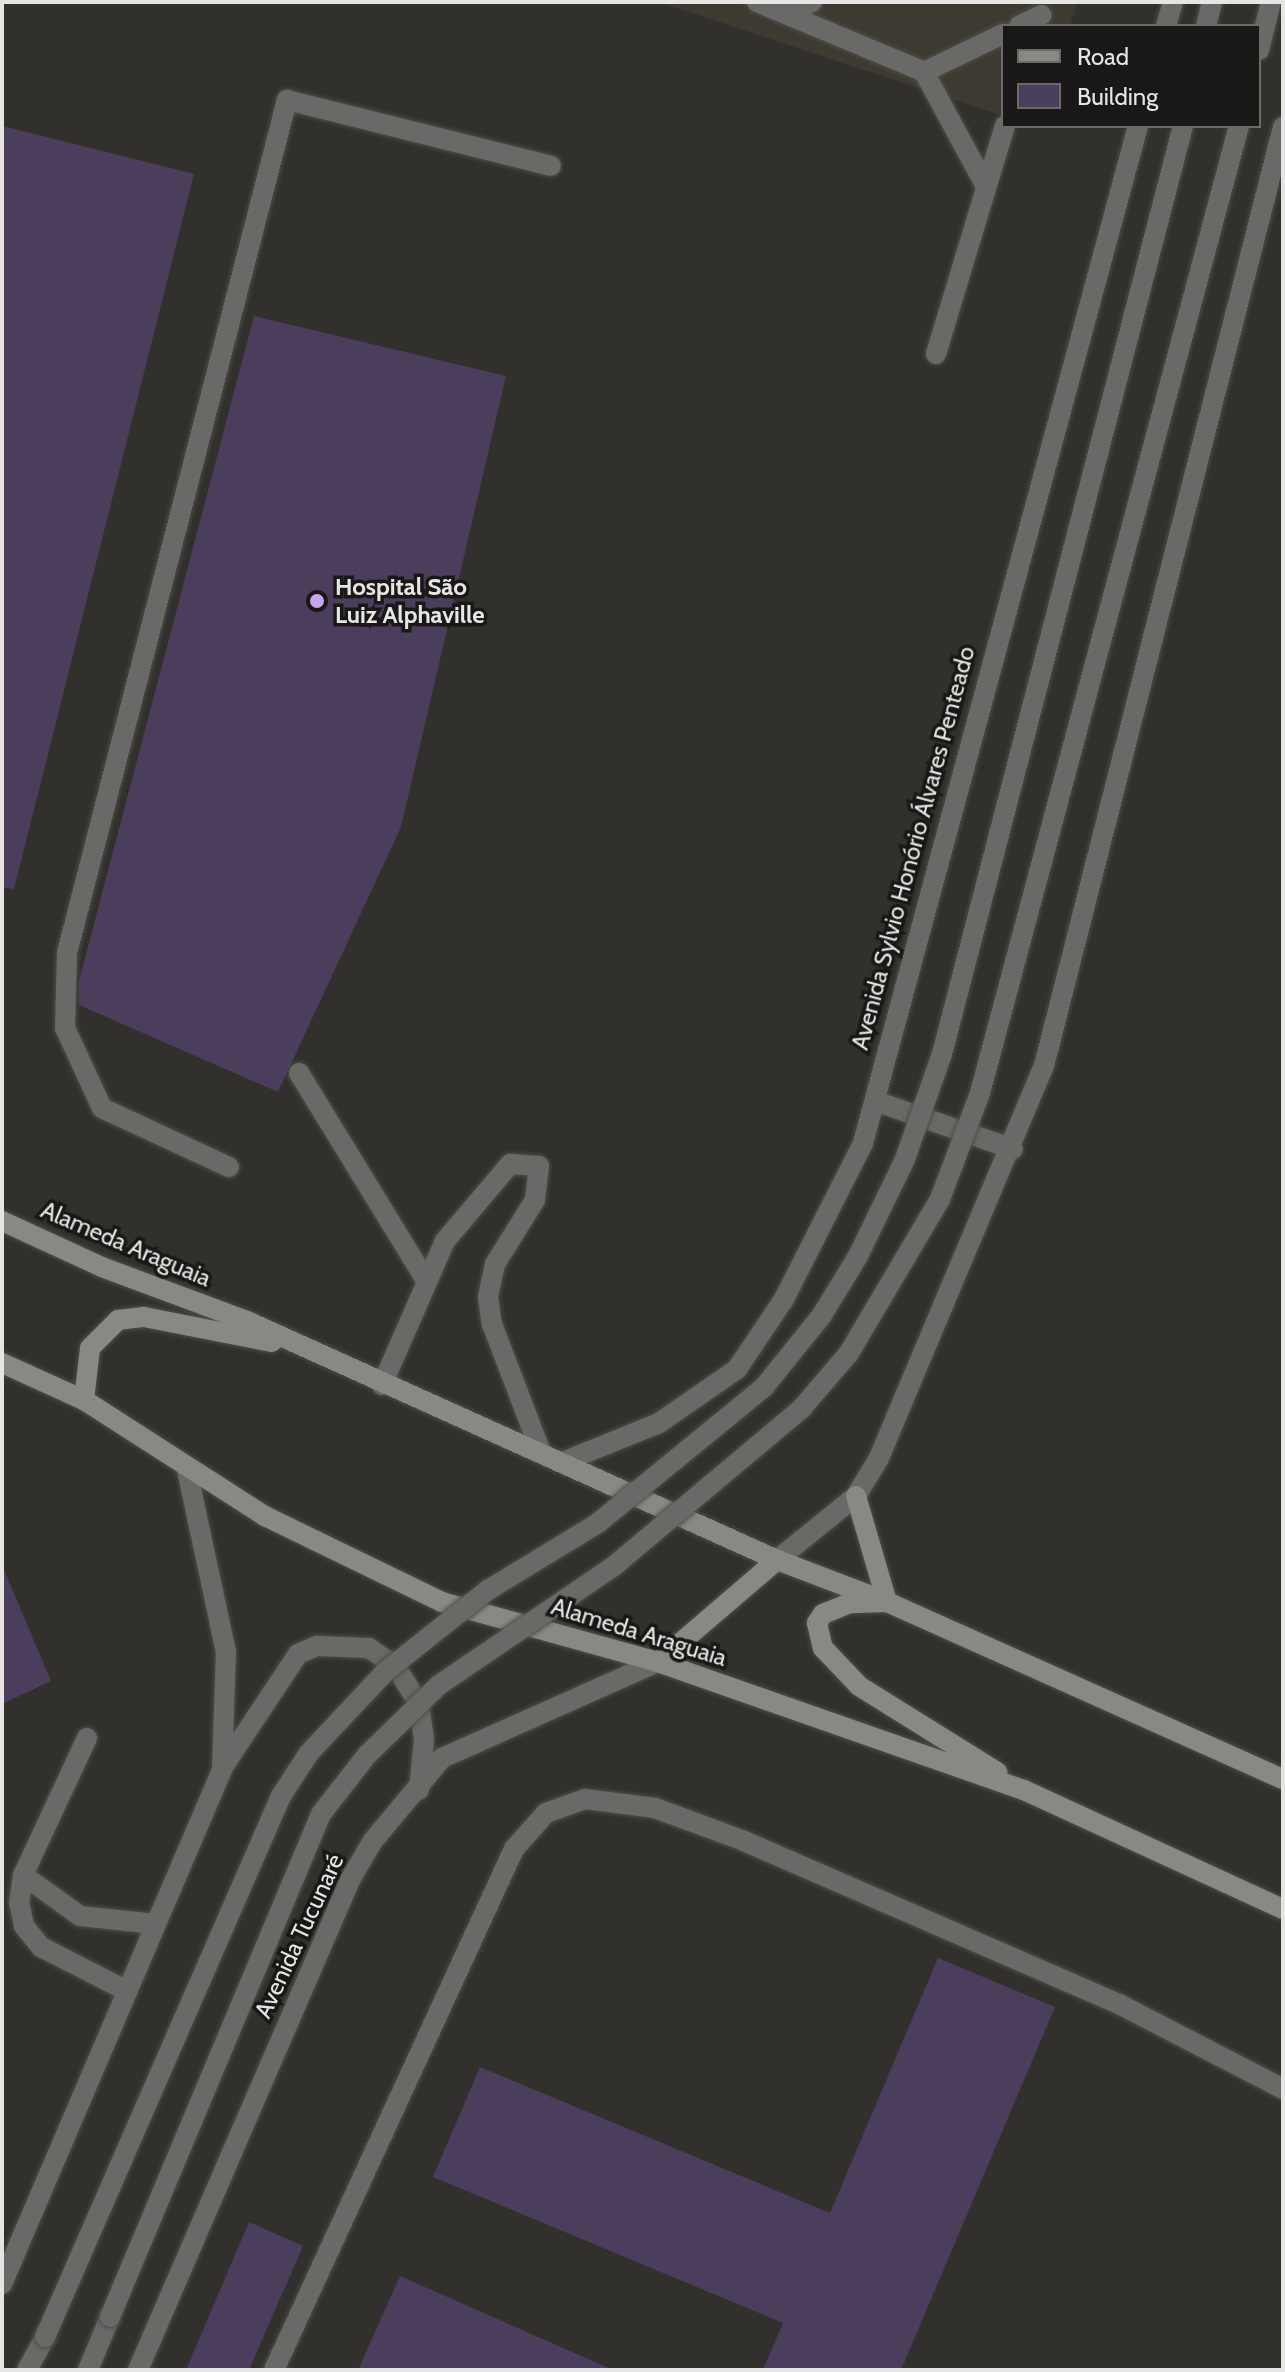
<!DOCTYPE html>
<html>
<head>
<meta charset="utf-8">
<style>
	body { margin:0 }
	#map { position:relative; width:1285px; height:2372px; overflow:hidden; background:#31302c; font-family:Cabin,sans-serif }
	div>[style] { position:absolute }
	[style*='--x'] { left:calc(var(--x)*1px); top:calc(var(--y)*1px); width:calc(var(--w)*1px); rotate:calc(var(--a)*1deg) }
	.built>* { inset:0; background:#3d3a31 }
	.building>* { inset:0; background:#4b3e5c }
	.roads { filter:drop-shadow(0 0 2px #4e4d49) drop-shadow(0 0 2px #4e4d49) }
	.service>* { height:20px; margin:-10px; padding:0 10px; transform-origin:10px; border-radius:10px; background:#696967 }
	.minor>* { height:20px; margin:-10px; padding:0 10px; transform-origin:10px; border-radius:10px; background:#696967 }
	.tertiary>* { height:20px; margin:-10px; padding:0 10px; transform-origin:10px; border-radius:10px; background:#696967 }
	.secondary>* { height:20px; margin:-10px; padding:0 10px; transform-origin:10px; border-radius:10px; background:#898885 }
	.bridges { filter:drop-shadow(0 0 2px #4e4d49) drop-shadow(0 0 2px #4e4d49) }
	.minor-bridge>* { height:20px; margin:-10px; padding:0 10px; transform-origin:10px; border-radius:10px; background:#696967 }
	.dots>* { width:22px; height:22px; translate:-50% -50%; box-sizing:border-box; border:4px solid #191816; border-radius:50% }
	span { translate:-50% -50%; white-space:nowrap; text-align:center; line-height:1.15; -webkit-text-stroke:7px #191816; paint-order:stroke }
	.poi-label { font-size:24px; color:#e6e5e3; font-weight:700 }
	.left { translate:0 -50%; text-align:left }
	.street-label { font-size:24px; color:#e6e5e3 }
	.frame { position:absolute; inset:0; border:4px solid #e6e5e3; pointer-events:none }
	.legend { position:absolute; left:1001px; top:24px; width:260px; height:104px; box-sizing:border-box; background:#191816; border:2px solid #6b6a68; margin:0; padding:10px 14px; list-style:none; font-size:24px; color:#e6e5e3 }
	.legend li { display:flex; align-items:center; gap:16px; height:40px }
	.legend b { width:40px; border:2px solid #6b6a68 }
</style>
</head>
<body>
<div id="map">
	<div class="built">
		<div style="clip-path:polygon(659px 2px,1077px 2px,1070px 26px,1003px 26px,1003px 116px)"></div>
	</div>
	<div class="building">
		<div style="clip-path:polygon(2px 126px,194px 174px,14px 889px,2px 887px)"></div>
		<div style="clip-path:polygon(254px 316px,506px 376px,401px 827px,278px 1092px,79px 1005px,79px 981px)"></div>
		<div style="clip-path:polygon(2px 1565px,51px 1681px,2px 1704px)"></div>
		<div style="clip-path:polygon(938px 1958px,1055px 2007px,901px 2370px,763px 2370px,783px 2323px,433px 2177px,480px 2067px,830px 2213px)"></div>
		<div style="clip-path:polygon(249px 2222px,303px 2246px,249px 2370px,186px 2370px)"></div>
		<div style="clip-path:polygon(400px 2276px,613px 2370px,358px 2370px)"></div>
	</div>
	<div class="roads">
		<div class="service">
			<div style="--x:757;--y:2;--w:181;--a:22.7"></div>
			<div style="--x:924;--y:72;--w:128;--a:61.6"></div>
			<div style="--x:789;--y:14;--w:26;--a:-28"></div>
			<div style="--x:1019;--y:26;--w:25;--a:-26"></div>
			<div style="--x:924;--y:72;--w:88;--a:-25.7"></div>
			<div style="--x:936;--y:354;--w:238;--a:-73.2"></div>
			<div style="--x:299;--y:1073;--w:241;--a:58.5"></div>
			<div style="--x:229;--y:1167;--w:140;--a:-155.1"></div>
			<div style="--x:102;--y:1108;--w:88;--a:-114.8"></div>
			<div style="--x:65;--y:1028;--w:75;--a:-88.5"></div>
			<div style="--x:67;--y:953;--w:881;--a:-75.54"></div>
			<div style="--x:287;--y:100;--w:272;--a:14"></div>
			<div style="--x:382;--y:1385;--w:157;--a:-66.4"></div>
			<div style="--x:445;--y:1241;--w:101;--a:-49.8"></div>
			<div style="--x:510;--y:1164;--w:29;--a:4"></div>
			<div style="--x:539;--y:1166;--w:34;--a:97"></div>
			<div style="--x:535;--y:1200;--w:75;--a:122"></div>
			<div style="--x:495;--y:1264;--w:34;--a:102"></div>
			<div style="--x:488;--y:1297;--w:27;--a:82"></div>
			<div style="--x:492;--y:1324;--w:137;--a:69.1"></div>
			<div style="--x:87;--y:1738;--w:151;--a:115"></div>
			<div style="--x:23;--y:1875;--w:27;--a:98"></div>
			<div style="--x:19;--y:1902;--w:25;--a:78"></div>
			<div style="--x:24;--y:1926;--w:27;--a:51"></div>
			<div style="--x:41;--y:1947;--w:97;--a:27.1"></div>
			<div style="--x:23;--y:1875;--w:70;--a:35.7"></div>
			<div style="--x:80;--y:1916;--w:76;--a:6"></div>
			<div style="--x:274;--y:2370;--w:574;--a:-65.27"></div>
			<div style="--x:514;--y:1849;--w:48;--a:-48.4"></div>
			<div style="--x:546;--y:1813;--w:41;--a:-19.7"></div>
			<div style="--x:585;--y:1799;--w:71;--a:7.3"></div>
			<div style="--x:655;--y:1808;--w:95;--a:20.3"></div>
			<div style="--x:744;--y:1841;--w:409;--a:23.5"></div>
			<div style="--x:1119;--y:2004;--w:185;--a:27.4"></div>
		</div>
		<div class="minor">
			<div style="--x:1206;--y:26;--w:25;--a:-76"></div>
			<div style="--x:1259;--y:50;--w:49;--a:-76"></div>
			<div style="--x:225;--y:1764;--w:132;--a:-56.4"></div>
			<div style="--x:298;--y:1654;--w:21;--a:-23"></div>
			<div style="--x:317;--y:1646;--w:52;--a:2.2"></div>
			<div style="--x:369;--y:1648;--w:33;--a:35"></div>
			<div style="--x:396;--y:1667;--w:44;--a:58.1"></div>
			<div style="--x:419;--y:1704;--w:35;--a:82"></div>
			<div style="--x:424;--y:1739;--w:51;--a:95.6"></div>
			<div style="--x:2;--y:2284;--w:559;--a:-66.83"></div>
			<div style="--x:222;--y:1770;--w:118;--a:-88.1"></div>
			<div style="--x:226;--y:1652;--w:190;--a:-102.1"></div>
			<div style="--x:27;--y:2370;--w:38;--a:-61"></div>
			<div style="--x:88;--y:2370;--w:57;--a:-67.5"></div>
			<div style="--x:138;--y:2370;--w:534;--a:-66.6"></div>
			<div style="--x:350;--y:1880;--w:44;--a:-59.9"></div>
			<div style="--x:372;--y:1842;--w:109;--a:-50.2"></div>
			<div style="--x:442;--y:1758;--w:236;--a:-24"></div>
		</div>
		<div class="tertiary">
			<div style="--x:1166;--y:26;--w:25;--a:-74"></div>
			<div style="--x:875;--y:1101;--w:146;--a:19.2"></div>
			<div style="--x:563;--y:1462;--w:104;--a:-22.1"></div>
			<div style="--x:659;--y:1423;--w:95;--a:-34.7"></div>
			<div style="--x:737;--y:1369;--w:84;--a:-56.1"></div>
			<div style="--x:784;--y:1299;--w:175;--a:-63.1"></div>
			<div style="--x:863;--y:1143;--w:1054;--a:-74.87"></div>
			<div style="--x:777;--y:1560;--w:102;--a:-39"></div>
			<div style="--x:856;--y:1496;--w:44;--a:-58.8"></div>
			<div style="--x:879;--y:1458;--w:425;--a:-67.2"></div>
			<div style="--x:1044;--y:1066;--w:969;--a:-75.72"></div>
		</div>
		<div class="secondary">
			<div style="--x:2;--y:1221;--w:110;--a:24.7"></div>
			<div style="--x:102;--y:1267;--w:155;--a:20.4"></div>
			<div style="--x:247;--y:1321;--w:581;--a:24.27"></div>
			<div style="--x:777;--y:1560;--w:118;--a:20.9"></div>
			<div style="--x:887;--y:1602;--w:434;--a:24.1"></div>
			<div style="--x:2;--y:1363;--w:90;--a:24.3"></div>
			<div style="--x:84;--y:1400;--w:215;--a:32.7"></div>
			<div style="--x:265;--y:1516;--w:197;--a:25.9"></div>
			<div style="--x:442;--y:1602;--w:224;--a:15.5"></div>
			<div style="--x:658;--y:1662;--w:388;--a:19.3"></div>
			<div style="--x:1024;--y:1790;--w:285;--a:24.7"></div>
			<div style="--x:84;--y:1400;--w:52;--a:-83.4"></div>
			<div style="--x:90;--y:1348;--w:40;--a:-45"></div>
			<div style="--x:118;--y:1320;--w:26;--a:-7"></div>
			<div style="--x:144;--y:1317;--w:130;--a:11.1"></div>
			<div style="--x:856;--y:1496;--w:110;--a:73.7"></div>
			<div style="--x:887;--y:1602;--w:37;--a:178"></div>
			<div style="--x:850;--y:1603;--w:29;--a:158"></div>
			<div style="--x:823;--y:1614;--w:11;--a:124"></div>
			<div style="--x:817;--y:1623;--w:26;--a:77"></div>
			<div style="--x:823;--y:1648;--w:52;--a:46.5"></div>
			<div style="--x:859;--y:1686;--w:163;--a:31.9"></div>
			<div style="--x:658;--y:1662;--w:157;--a:-40.6"></div>
		</div>
	</div>
	<div class="bridges">
		<div class="minor-bridge">
			<div style="--x:110;--y:2317;--w:545;--a:-67.24"></div>
			<div style="--x:321;--y:1814;--w:75;--a:-52.1"></div>
			<div style="--x:367;--y:1755;--w:100;--a:-44.2"></div>
			<div style="--x:439;--y:1685;--w:212;--a:-34.2"></div>
			<div style="--x:614;--y:1566;--w:246;--a:-40"></div>
			<div style="--x:802;--y:1408;--w:72;--a:-49.5"></div>
			<div style="--x:849;--y:1353;--w:179;--a:-59.4"></div>
			<div style="--x:940;--y:1199;--w:113;--a:-69.3"></div>
			<div style="--x:980;--y:1093;--w:1001;--a:-75.01"></div>
			<div style="--x:45;--y:2337;--w:590;--a:-66.43"></div>
			<div style="--x:281;--y:1796;--w:51;--a:-56.9"></div>
			<div style="--x:309;--y:1753;--w:112;--a:-46.8"></div>
			<div style="--x:386;--y:1671;--w:130;--a:-38.5"></div>
			<div style="--x:488;--y:1590;--w:129;--a:-31.3"></div>
			<div style="--x:598;--y:1523;--w:215;--a:-39.3"></div>
			<div style="--x:764;--y:1387;--w:92;--a:-51.1"></div>
			<div style="--x:822;--y:1315;--w:69;--a:-58.6"></div>
			<div style="--x:858;--y:1256;--w:108;--a:-64.1"></div>
			<div style="--x:905;--y:1159;--w:111;--a:-70.6"></div>
			<div style="--x:942;--y:1054;--w:959;--a:-75.44"></div>
		</div>
	</div>
	<div class="dots">
		<div style="left:317px;top:601px;background:#c6a6f0"></div>
	</div>
	<div class="poi-label">
		<span class="left" style="left:335px;top:601px">Hospital São<br>Luiz Alphaville</span>
	</div>
	<div class="street-label">
		<span style="left:913px;top:848px;rotate:-75deg">Avenida Sylvio Honório Álvares Penteado</span>
		<span style="left:126px;top:1244px;rotate:23deg">Alameda Araguaia</span>
		<span style="left:639px;top:1632px;rotate:17deg">Alameda Araguaia</span>
		<span style="left:299px;top:1936px;rotate:-65deg">Avenida Tucunaré</span>
	</div>
	<div class="frame"></div>
	<ul class="legend">
	<li><b style="height:10px;background:#898885"></b>Road</li>
	<li><b style="height:22px;background:#4b3e5c"></b>Building</li>
	</ul>
</div>
</body>
</html>
